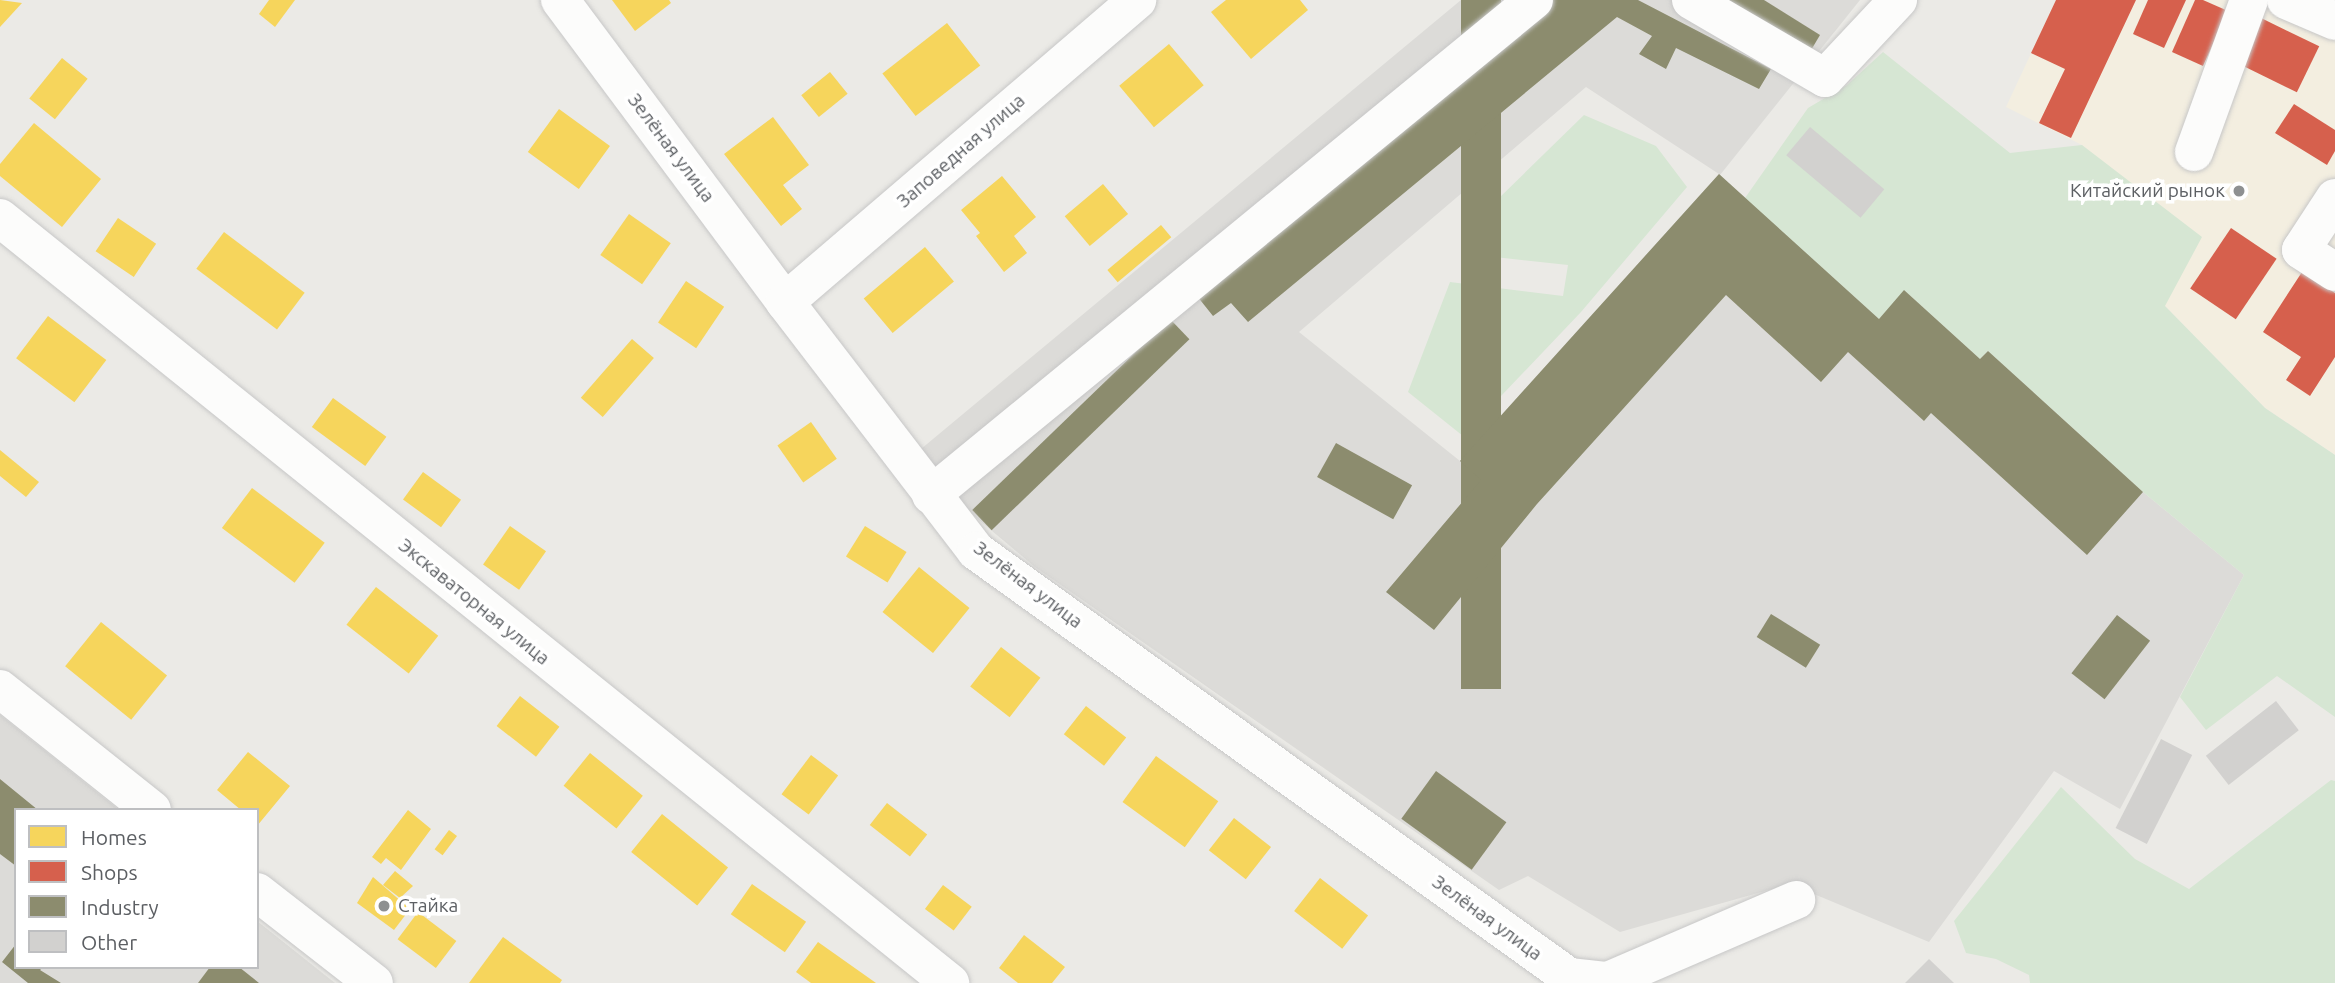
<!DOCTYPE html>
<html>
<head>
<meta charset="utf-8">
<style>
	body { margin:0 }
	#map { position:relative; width:2335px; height:983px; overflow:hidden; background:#ebeae6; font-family:Ubuntu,sans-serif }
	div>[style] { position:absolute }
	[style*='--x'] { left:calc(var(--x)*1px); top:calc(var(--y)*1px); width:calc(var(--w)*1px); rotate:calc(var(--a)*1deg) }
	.commercial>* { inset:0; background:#f3eee0 }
	.industrial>* { inset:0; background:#dcdbd8 }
	.green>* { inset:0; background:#d6e6d3 }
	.homes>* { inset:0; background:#f6d55c; transform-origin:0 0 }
	.shops>* { inset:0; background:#d6604d; transform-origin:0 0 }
	.industry>* { inset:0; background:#8c8c6e; transform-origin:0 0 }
	.building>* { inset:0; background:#d2d1cf; transform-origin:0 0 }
	.roads { filter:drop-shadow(0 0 2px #c7c7c7) drop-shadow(0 0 2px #c7c7c7) }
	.minor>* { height:38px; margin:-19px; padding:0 19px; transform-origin:19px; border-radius:19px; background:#fcfcfb }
	.dots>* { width:19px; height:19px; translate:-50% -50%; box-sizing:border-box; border:4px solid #fff; border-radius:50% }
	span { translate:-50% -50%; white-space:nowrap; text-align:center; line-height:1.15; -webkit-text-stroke:7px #fff; paint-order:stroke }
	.street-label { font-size:19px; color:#5c5f63 }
	.poi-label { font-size:19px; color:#5c5f63 }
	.right { translate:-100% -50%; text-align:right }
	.left { translate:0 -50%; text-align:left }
	.legend { position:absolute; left:14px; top:808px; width:245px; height:161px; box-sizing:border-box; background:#fff; border:2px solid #bebfc1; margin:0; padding:9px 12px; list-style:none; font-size:21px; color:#5c5f63 }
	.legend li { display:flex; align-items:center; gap:14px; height:35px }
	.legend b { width:35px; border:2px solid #bebfc1 }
</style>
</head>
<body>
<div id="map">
	<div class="commercial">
		<div style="clip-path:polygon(2056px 0,2335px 0,2335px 455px,2265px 408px,2165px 306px,2082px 145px,2006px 107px)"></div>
	</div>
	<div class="industrial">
		<div style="clip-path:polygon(evenodd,1461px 0,1860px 0,1720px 175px,1879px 319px,1904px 290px,1980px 359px,1988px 351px,2143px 492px,2244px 575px,2120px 809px,2054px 771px,1929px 942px,1790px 884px,1620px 932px,1528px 876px,1499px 890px,1035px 567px,941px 488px,915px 454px,1461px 0,1586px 87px,1719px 174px,1460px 461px,1299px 332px,1586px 87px)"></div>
		<div style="clip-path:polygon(0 715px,119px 810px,16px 810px,16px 967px,257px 967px,257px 921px,335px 983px,0 983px)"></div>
	</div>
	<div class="green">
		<div style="clip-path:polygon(1883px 52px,2010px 153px,2082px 145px,2202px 237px,2165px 306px,2265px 408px,2335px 455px,2335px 717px,2277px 676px,2206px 730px,2180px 697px,2244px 575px,2143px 492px,1988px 351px,1980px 359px,1905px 291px,1879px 319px,1745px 198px,1808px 108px,1847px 85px)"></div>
		<div style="clip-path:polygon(1584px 115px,1656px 146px,1687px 187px,1581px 312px,1463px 436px,1408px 392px,1450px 282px,1563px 296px,1568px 265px,1486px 256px,1498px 199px)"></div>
		<div style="clip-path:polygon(2331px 780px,2335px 781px,2335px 983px,2030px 983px,2029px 975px,1996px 959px,1966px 953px,1954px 921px,2061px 787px,2135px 859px,2189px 889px)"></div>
	</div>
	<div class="homes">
		<div style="clip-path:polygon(0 0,22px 3px,0 27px)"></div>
		<div style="clip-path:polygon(269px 0,295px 0,275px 27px,259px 14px)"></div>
		<div style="clip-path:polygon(612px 0,669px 0,671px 3px,635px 31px)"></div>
		<div style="clip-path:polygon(1226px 0,1300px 0,1308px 10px,1251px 59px,1211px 12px)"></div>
		<div style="left:947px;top:23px;width:54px;height:82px;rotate:52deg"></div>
		<div style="left:1169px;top:44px;width:54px;height:65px;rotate:50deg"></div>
		<div style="left:62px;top:58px;width:33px;height:52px;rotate:39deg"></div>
		<div style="left:830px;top:72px;width:28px;height:37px;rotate:51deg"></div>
		<div style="left:559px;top:109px;width:63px;height:53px;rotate:36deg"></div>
		<div style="clip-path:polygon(773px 117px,809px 165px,783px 185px,802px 209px,781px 226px,724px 154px)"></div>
		<div style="clip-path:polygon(34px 123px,101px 179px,62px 227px,0 176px,0 164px)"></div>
		<div style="clip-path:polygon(1002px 176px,1036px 217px,1014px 236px,1027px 253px,1004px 272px,976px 236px,980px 233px,961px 210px)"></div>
		<div style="left:1103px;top:184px;width:39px;height:50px;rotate:50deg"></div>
		<div style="left:629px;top:214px;width:51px;height:50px;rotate:35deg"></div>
		<div style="left:118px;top:218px;width:46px;height:40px;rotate:34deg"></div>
		<div style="left:1161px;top:225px;width:16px;height:70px;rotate:50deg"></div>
		<div style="left:224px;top:232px;width:101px;height:46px;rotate:37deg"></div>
		<div style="left:925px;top:247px;width:45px;height:80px;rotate:50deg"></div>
		<div style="left:686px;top:281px;width:46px;height:50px;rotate:34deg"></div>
		<div style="left:48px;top:316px;width:73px;height:53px;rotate:37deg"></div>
		<div style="left:632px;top:339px;width:29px;height:78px;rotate:41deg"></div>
		<div style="left:333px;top:398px;width:66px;height:36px;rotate:36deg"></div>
		<div style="left:811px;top:422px;width:45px;height:41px;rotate:55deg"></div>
		<div style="clip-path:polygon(0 450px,39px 482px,26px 497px,0 476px)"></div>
		<div style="left:423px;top:472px;width:47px;height:34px;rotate:36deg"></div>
		<div style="left:252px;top:488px;width:91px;height:50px;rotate:37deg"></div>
		<div style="left:510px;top:526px;width:44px;height:47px;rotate:35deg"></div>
		<div style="left:865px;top:526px;width:49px;height:36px;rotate:32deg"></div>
		<div style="left:919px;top:567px;width:65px;height:58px;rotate:39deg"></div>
		<div style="left:376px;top:587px;width:79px;height:48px;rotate:38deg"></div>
		<div style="left:101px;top:622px;width:85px;height:57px;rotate:39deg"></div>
		<div style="left:1001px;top:647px;width:50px;height:50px;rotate:38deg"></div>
		<div style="left:520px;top:696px;width:50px;height:38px;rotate:38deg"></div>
		<div style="left:1086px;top:706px;width:51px;height:36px;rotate:38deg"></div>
		<div style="clip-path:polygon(248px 752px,290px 786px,257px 826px,257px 810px,241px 810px,217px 790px)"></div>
		<div style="left:590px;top:753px;width:68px;height:42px;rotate:39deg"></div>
		<div style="left:811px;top:755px;width:34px;height:49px;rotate:37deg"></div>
		<div style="left:1156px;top:756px;width:77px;height:57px;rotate:36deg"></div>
		<div style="left:887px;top:803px;width:51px;height:28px;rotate:38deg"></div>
		<div style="clip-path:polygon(408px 810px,431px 829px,401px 870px,386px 858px,381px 864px,372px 857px)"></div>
		<div style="left:662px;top:814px;width:85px;height:49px;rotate:39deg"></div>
		<div style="left:1234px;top:818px;width:47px;height:41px;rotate:38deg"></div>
		<div style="left:449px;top:830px;width:10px;height:24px;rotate:37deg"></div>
		<div style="clip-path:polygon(395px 871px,413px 886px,400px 898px,383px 885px)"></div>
		<div style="clip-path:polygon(373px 877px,410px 909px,394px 930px,357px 903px)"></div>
		<div style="left:1320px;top:878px;width:61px;height:42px;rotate:38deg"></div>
		<div style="left:752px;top:884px;width:66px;height:37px;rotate:35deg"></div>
		<div style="left:943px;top:885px;width:36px;height:30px;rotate:37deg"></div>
		<div style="left:418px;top:912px;width:48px;height:34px;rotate:37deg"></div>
		<div style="clip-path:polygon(1024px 935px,1065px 967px,1052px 983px,1018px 983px,999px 968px)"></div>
		<div style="clip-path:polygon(503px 937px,562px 980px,560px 983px,469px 983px)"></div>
		<div style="clip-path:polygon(818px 942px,876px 983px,811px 983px,796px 972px)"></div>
	</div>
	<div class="shops">
		<div style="clip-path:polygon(2056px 0,2136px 0,2071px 138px,2039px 123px,2065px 69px,2031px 53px)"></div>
		<div style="clip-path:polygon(2148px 0,2186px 0,2164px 48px,2133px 34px)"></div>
		<div style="clip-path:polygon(2195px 0,2203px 0,2228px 11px,2203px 66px,2172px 52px)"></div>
		<div style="left:2259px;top:17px;width:67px;height:51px;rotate:26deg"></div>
		<div style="clip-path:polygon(2294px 104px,2335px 130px,2335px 151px,2327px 165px,2275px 133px)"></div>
		<div style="left:2231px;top:228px;width:55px;height:73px;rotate:34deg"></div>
		<div style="clip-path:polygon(2302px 272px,2335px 293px,2335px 357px,2310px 396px,2286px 380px,2301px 357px,2263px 332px)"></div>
	</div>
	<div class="industry">
		<div style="left:1461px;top:0;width:40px;height:689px"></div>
		<div style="clip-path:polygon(1547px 0,1638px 0,1771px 69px,1759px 89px,1676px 48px,1666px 69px,1639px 54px,1652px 36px,1617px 17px,1248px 322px,1231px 303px,1213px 316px,1197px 296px)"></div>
		<div style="clip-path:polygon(1729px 0,1764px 0,1820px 35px,1807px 57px)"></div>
		<div style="clip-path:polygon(1719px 174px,1879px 319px,1904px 290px,1980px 359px,1988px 351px,2143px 492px,2087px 555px,1931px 413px,1924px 421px,1848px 352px,1821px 382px,1726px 295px,1537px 504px,1434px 630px,1386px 592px,1481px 480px,1460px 461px)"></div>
		<div style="left:1170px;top:319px;width:28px;height:275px;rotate:46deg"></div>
		<div style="left:1336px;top:443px;width:87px;height:39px;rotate:29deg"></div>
		<div style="left:1771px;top:614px;width:58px;height:27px;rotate:32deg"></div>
		<div style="left:2117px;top:615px;width:42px;height:74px;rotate:38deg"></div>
		<div style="left:1436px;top:771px;width:87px;height:59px;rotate:36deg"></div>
		<div style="clip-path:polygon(0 779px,38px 810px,16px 810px,16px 866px,0 854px)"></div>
		<div style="clip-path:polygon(16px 944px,16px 967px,43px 967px,40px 970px,61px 983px,28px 983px,2px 962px)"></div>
		<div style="clip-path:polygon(210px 967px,239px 967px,259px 983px,198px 983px)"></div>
	</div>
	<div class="building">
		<div style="left:1810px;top:127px;width:97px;height:37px;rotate:40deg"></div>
		<div style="left:2276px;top:701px;width:37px;height:89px;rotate:52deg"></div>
		<div style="left:2161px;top:739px;width:35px;height:100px;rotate:27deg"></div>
		<div style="clip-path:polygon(1929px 959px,1954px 983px,1905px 983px)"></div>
	</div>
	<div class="roads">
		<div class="minor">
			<div style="--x:560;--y:0;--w:377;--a:53.3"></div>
			<div style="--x:785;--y:302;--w:314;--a:52.5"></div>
			<div style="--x:976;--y:551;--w:730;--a:35.69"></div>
			<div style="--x:1569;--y:977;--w:39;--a:6"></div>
			<div style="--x:1608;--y:981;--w:205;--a:-23.3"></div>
			<div style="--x:1691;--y:0;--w:155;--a:30.2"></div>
			<div style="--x:1825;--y:78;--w:107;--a:-46.9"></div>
			<div style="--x:2286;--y:0;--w:53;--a:23.2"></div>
			<div style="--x:2194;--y:152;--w:162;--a:-70.1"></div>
			<div style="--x:2335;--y:198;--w:62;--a:123.2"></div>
			<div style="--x:2301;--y:250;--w:40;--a:32.9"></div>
			<div style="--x:0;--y:218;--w:1220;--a:38.84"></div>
			<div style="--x:785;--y:302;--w:464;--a:-40.6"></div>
			<div style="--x:931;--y:495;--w:780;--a:-39.38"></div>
			<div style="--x:0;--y:689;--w:194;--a:38.5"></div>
			<div style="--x:257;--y:892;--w:148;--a:37.9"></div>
		</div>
	</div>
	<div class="dots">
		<div style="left:2239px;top:191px;background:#8e9091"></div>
		<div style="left:384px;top:906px;background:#8e9091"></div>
	</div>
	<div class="street-label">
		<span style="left:671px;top:148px;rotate:53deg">Зелёная улица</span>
		<span style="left:961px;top:151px;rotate:-41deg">Заповедная улица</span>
		<span style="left:1028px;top:585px;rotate:37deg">Зелёная улица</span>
		<span style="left:474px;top:602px;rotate:39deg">Экскаваторная улица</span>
		<span style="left:1487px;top:918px;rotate:36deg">Зелёная улица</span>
	</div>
	<div class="poi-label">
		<span class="right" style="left:2225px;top:191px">Китайский рынок</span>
		<span class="left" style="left:398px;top:906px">Стайка</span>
	</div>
	<ul class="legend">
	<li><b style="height:19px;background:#f6d55c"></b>Homes</li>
	<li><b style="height:19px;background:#d6604d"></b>Shops</li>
	<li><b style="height:19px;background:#8c8c6e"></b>Industry</li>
	<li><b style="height:19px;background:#d2d1cf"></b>Other</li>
	</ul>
</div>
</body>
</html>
